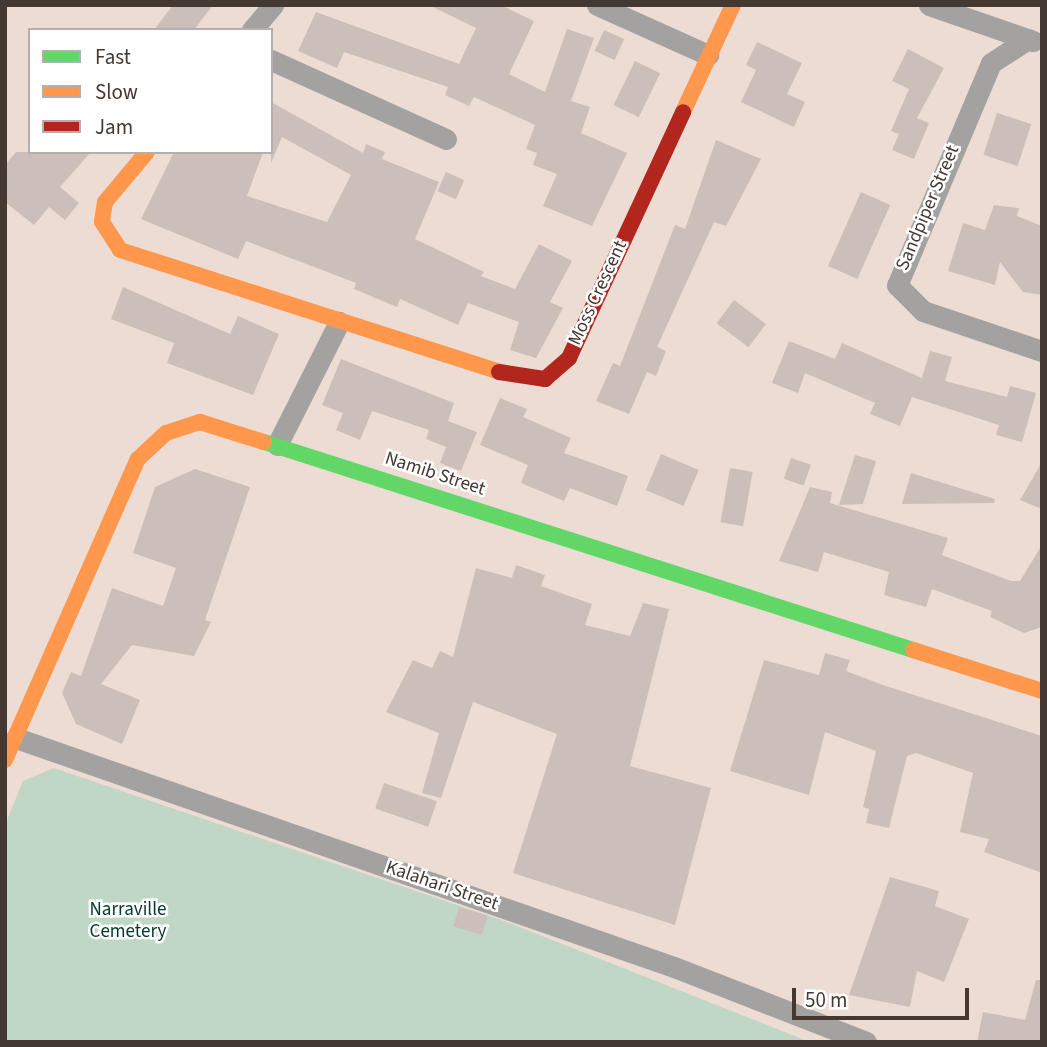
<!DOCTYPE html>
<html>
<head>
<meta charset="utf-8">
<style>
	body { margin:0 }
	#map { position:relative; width:1047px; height:1047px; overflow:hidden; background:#ecdcd4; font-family:"Source Sans 3",sans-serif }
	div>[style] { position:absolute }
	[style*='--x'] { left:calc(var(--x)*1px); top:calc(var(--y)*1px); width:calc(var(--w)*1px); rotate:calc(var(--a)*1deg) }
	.green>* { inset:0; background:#c1d7c6 }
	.building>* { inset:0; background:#ccbfb9; transform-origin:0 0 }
	.street>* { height:21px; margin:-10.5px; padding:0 10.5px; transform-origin:10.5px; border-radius:10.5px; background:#a3a2a1 }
	.fast>* { height:16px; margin:-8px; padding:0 8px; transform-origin:8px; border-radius:8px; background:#63d668 }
	.slow>* { height:16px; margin:-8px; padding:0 8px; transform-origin:8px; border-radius:8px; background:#ff974d }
	.jam>* { height:16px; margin:-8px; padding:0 8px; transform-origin:8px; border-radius:8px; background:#b3261e }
	span { translate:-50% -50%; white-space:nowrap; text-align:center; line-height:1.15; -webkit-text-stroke:5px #fff; paint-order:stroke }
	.street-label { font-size:19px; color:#443832 }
	.park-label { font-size:19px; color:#033927 }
	.frame { position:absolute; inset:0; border:7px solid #443832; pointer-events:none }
	.legend { position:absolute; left:28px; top:28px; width:245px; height:126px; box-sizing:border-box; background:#fff; border:2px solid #b4afad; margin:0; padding:9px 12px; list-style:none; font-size:21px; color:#443832 }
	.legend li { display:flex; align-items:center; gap:14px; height:35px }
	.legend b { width:35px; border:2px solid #b4afad }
	.scale { position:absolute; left:792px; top:988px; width:177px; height:32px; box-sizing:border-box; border:4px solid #443832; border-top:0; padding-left:9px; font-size:21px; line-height:24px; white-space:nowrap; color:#443832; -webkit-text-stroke:5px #fff; paint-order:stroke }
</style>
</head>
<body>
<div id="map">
	<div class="green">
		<div style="clip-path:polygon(54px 768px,507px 922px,810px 1042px,5px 1042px,5px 825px,23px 781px)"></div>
	</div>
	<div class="building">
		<div style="clip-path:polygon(173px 5px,213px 5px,194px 30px,154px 30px)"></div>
		<div style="clip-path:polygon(429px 5px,501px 5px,534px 21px,509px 74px,545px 92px,567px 29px,594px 38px,571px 101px,590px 107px,581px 133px,627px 153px,592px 226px,543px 206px,557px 174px,533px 165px,537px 153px,526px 149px,535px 125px,474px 97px,469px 106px,445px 95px,448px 87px,344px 52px,337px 68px,298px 51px,316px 12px,459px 64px,476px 28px)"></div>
		<div style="left:604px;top:30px;width:22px;height:23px;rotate:24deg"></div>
		<div style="clip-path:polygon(757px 42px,802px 63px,787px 94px,805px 102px,794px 127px,741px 102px,756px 70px,746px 65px)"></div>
		<div style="clip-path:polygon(908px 49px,944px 68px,917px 118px,929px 123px,914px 159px,892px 150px,899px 134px,891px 131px,909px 89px,892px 81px)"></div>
		<div style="left:635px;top:61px;width:28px;height:49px;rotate:26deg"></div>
		<div style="clip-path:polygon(271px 102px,363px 153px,366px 144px,385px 152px,382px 159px,439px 182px,415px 239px,484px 272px,481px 276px,515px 289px,539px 244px,572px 261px,550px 302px,563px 308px,536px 358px,510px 350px,519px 322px,468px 303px,458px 325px,400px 299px,397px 307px,354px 289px,356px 283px,246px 241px,238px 259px,141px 219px,174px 152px,263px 152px,247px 196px,327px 222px,351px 175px,282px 137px,271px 163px)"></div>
		<div style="left:997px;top:113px;width:36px;height:44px;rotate:18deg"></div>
		<div style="clip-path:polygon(716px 140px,761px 159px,726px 226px,714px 222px,657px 347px,666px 351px,656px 376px,647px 372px,629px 414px,596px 401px,613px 363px,620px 366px,675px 225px,685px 229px)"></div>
		<div style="clip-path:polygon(16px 152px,91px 152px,60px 187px,79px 203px,65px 220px,49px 207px,34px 225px,5px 202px,5px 165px)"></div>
		<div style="left:446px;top:172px;width:20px;height:21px;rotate:24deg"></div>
		<div style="left:861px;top:192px;width:32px;height:81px;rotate:24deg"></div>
		<div style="clip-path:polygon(994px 205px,1019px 208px,1017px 216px,1042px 226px,1042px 295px,1023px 292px,1000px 262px,995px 285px,948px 271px,963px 223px,985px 230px)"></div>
		<div style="clip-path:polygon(123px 287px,230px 334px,238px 316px,279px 334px,253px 395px,167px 363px,174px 343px,111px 319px)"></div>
		<div style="left:734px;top:300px;width:40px;height:29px;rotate:37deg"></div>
		<div style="clip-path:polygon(789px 341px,835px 359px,842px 343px,922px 378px,930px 351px,952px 357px,945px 381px,1007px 397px,1010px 386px,1036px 393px,1022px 442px,996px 435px,999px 425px,912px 397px,900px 426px,870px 414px,875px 403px,805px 373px,798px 393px,772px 383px)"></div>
		<div style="clip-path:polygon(341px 359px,454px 403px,448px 421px,477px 432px,461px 471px,440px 463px,446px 447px,426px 439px,429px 430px,372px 411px,360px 440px,336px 430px,343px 413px,322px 405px)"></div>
		<div style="clip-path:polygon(500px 398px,527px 409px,523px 417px,571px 438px,564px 453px,628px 476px,617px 506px,570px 488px,564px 501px,521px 483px,528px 465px,480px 445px)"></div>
		<div style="left:661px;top:454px;width:41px;height:39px;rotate:23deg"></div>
		<div style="clip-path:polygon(855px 455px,876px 461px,863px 504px,839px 505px)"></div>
		<div style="left:791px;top:458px;width:21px;height:22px;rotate:19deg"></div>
		<div style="clip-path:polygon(1042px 462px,1042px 509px,1020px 500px)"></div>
		<div style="left:730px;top:468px;width:23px;height:55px;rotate:10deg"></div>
		<div style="clip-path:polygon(195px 469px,250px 487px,205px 620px,211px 622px,194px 656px,132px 645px,101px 684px,140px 700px,122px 744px,76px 724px,62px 693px,71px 672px,81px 676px,112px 588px,163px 606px,176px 568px,133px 553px,155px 487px)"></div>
		<div style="clip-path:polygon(911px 473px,995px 499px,994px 503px,902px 504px)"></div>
		<div style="clip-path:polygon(810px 487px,832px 492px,830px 503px,948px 538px,942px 555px,1011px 581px,1020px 581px,1042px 545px,1042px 627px,1024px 633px,990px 617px,992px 611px,932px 589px,926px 607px,884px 595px,889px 572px,824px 552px,818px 572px,779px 561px)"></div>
		<div style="clip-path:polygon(516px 565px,545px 575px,541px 586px,592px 604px,585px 625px,630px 636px,643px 603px,669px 609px,630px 766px,711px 788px,675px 925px,513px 873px,557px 734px,473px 702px,441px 798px,422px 793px,439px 733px,386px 712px,413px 660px,432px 668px,440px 651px,453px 657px,476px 568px,512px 578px)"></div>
		<div style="clip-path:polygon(825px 653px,850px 660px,846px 671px,883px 685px,1042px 736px,1042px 873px,984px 852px,989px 839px,960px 832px,973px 773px,916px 753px,907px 756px,889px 828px,866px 823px,869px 809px,863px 807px,876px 751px,825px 732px,809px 795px,730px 771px,764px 660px,819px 675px)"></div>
		<div style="left:384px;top:783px;width:56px;height:27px;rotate:19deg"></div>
		<div style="clip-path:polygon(890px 877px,939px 891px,935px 906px,969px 919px,944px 982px,917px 971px,910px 1007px,849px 995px)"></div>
		<div style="left:459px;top:907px;width:30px;height:20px;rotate:17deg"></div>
		<div style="clip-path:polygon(1036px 980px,1042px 980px,1042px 1042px,977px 1042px,983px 1012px,1025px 1020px)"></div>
	</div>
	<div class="street">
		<div style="--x:597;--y:5;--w:122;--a:24.2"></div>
		<div style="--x:929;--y:5;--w:110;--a:19.1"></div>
		<div style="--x:252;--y:30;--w:33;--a:-50"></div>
		<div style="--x:1028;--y:39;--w:44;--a:147"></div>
		<div style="--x:991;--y:63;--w:241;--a:112.9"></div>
		<div style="--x:897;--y:285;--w:37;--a:45"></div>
		<div style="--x:923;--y:311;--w:126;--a:18.6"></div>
		<div style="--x:271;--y:60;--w:192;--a:24.3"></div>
		<div style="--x:277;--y:445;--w:138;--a:-63.2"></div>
		<div style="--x:16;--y:738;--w:697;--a:19.19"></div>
		<div style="--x:674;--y:967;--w:206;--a:21.3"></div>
	</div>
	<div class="fast">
		<div style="--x:264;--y:442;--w:682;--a:17.77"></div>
	</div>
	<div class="slow">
		<div style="--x:683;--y:112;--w:118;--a:-65"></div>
		<div style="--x:147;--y:152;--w:65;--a:130"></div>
		<div style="--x:105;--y:202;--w:20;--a:99"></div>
		<div style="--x:102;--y:222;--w:33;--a:57"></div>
		<div style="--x:120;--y:250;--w:398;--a:17.8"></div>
		<div style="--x:913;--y:650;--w:135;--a:17.6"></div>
		<div style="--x:5;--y:760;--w:329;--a:-66.2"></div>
		<div style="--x:138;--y:459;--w:38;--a:-43"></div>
		<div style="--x:166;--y:433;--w:36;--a:-18"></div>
		<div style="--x:200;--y:422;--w:67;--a:17.4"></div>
	</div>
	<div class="jam">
		<div style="--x:499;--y:372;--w:47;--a:8.7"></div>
		<div style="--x:545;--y:379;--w:32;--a:-41"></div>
		<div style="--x:569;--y:358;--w:271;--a:-65.1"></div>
	</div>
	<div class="street-label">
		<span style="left:928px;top:208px;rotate:-67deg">Sandpiper Street</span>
		<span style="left:598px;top:293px;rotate:-65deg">Moss Crescent</span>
		<span style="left:435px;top:474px;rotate:18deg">Namib Street</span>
		<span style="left:442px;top:886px;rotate:19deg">Kalahari Street</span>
	</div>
	<div class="park-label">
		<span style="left:128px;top:921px">Narraville<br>Cemetery</span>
	</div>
	<div class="frame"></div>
	<ul class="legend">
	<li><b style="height:9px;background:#63d668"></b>Fast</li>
	<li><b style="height:9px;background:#ff974d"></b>Slow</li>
	<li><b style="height:9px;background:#b3261e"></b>Jam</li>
	</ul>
	<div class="scale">50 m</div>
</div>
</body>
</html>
